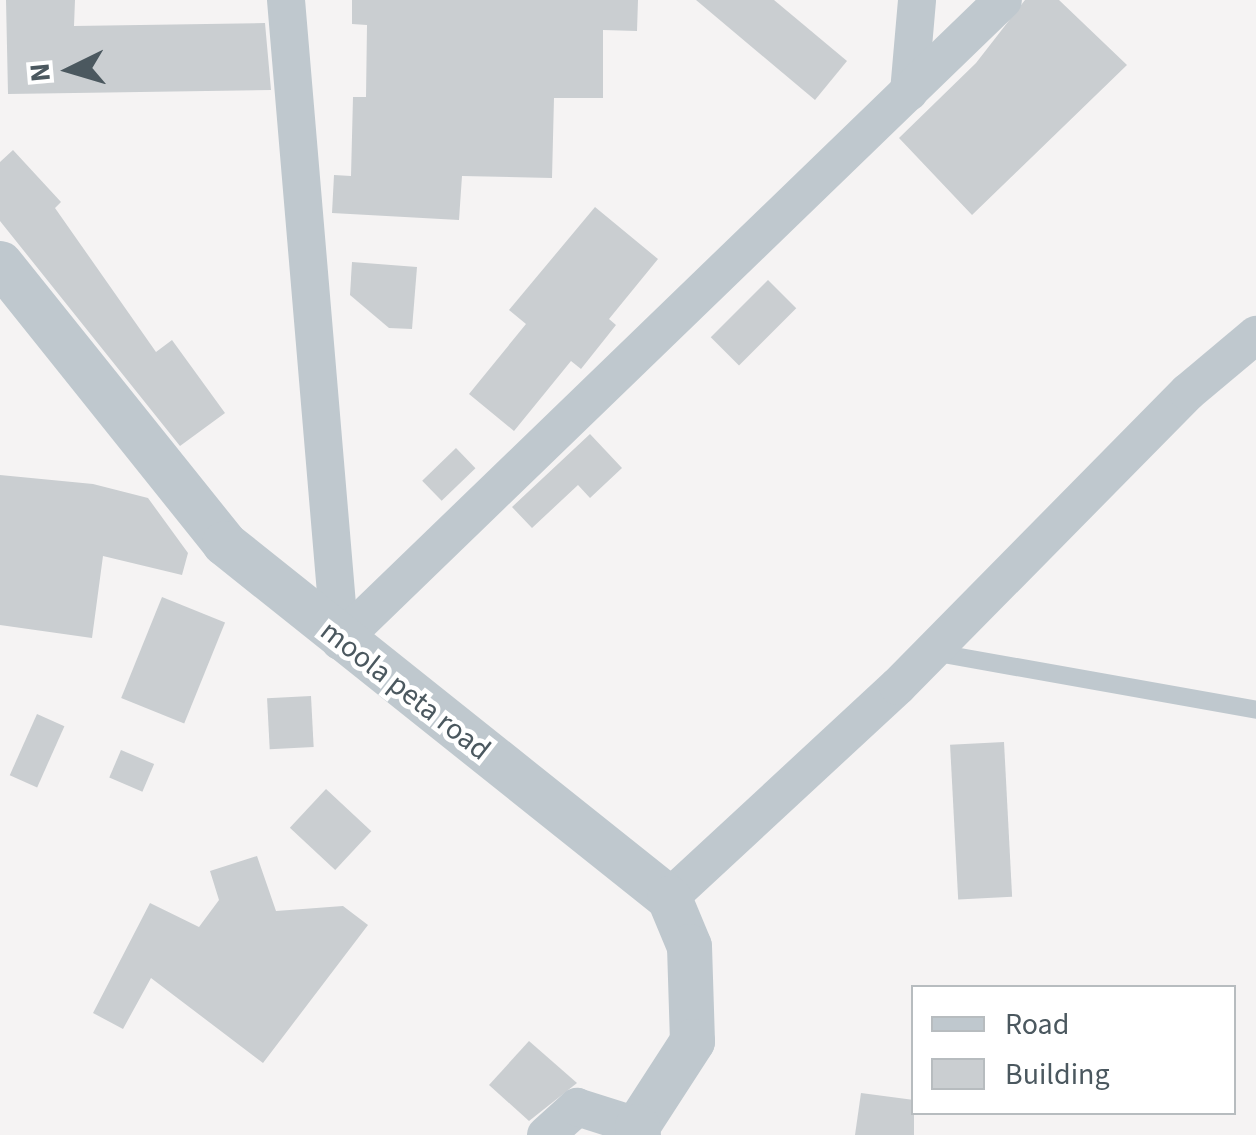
<!DOCTYPE html>
<html>
<head>
<meta charset="utf-8">
<style>
	body { margin:0 }
	#map { position:relative; width:1256px; height:1135px; overflow:hidden; background:#f5f3f3; font-family:"Source Sans 3",sans-serif }
	div>[style] { position:absolute }
	[style*='--x'] { left:calc(var(--x)*1px); top:calc(var(--y)*1px); width:calc(var(--w)*1px); rotate:calc(var(--a)*1deg) }
	.building>* { inset:0; background:#caced1; transform-origin:0 0 }
	.service>* { height:18px; margin:-9px; padding:0 9px; transform-origin:9px; border-radius:9px; background:#bfc8ce }
	.minor>* { height:38px; margin:-19px; padding:0 19px; transform-origin:19px; border-radius:19px; background:#bfc8ce }
	.tertiary>* { height:45px; margin:-22.5px; padding:0 22.5px; transform-origin:22.5px; border-radius:22.5px; background:#bfc8ce }
	span { translate:-50% -50%; white-space:nowrap; text-align:center; line-height:1.15; -webkit-text-stroke:9px #fff; paint-order:stroke }
	.street-label { font-size:30px; color:#4b585f }
	.legend { position:absolute; left:911px; top:985px; width:325px; height:130px; box-sizing:border-box; background:#fff; border:2px solid #b7bcbf; margin:0; padding:12px 18px; list-style:none; font-size:30px; color:#4b585f }
	.legend li { display:flex; align-items:center; gap:20px; height:50px }
	.legend b { width:50px; border:2px solid #b7bcbf }
	.north { position:absolute; left:20px; top:20px; width:100px; height:100px; -webkit-text-stroke:8px #fff; paint-order:stroke; rotate:265deg; font-size:28px; font-weight:700; line-height:40px; text-align:center; color:#4b585f }
	.north::after { content:''; display:block; margin:auto; width:35px; height:45px; background:#4b585f; clip-path:polygon(50% 0,100% 100%,50% 72%,0 100%) }
</style>
</head>
<body>
<div id="map">
	<div class="building">
		<div style="clip-path:polygon(6px 0,75px 0,74px 26px,265px 23px,271px 90px,8px 94px)"></div>
		<div style="clip-path:polygon(352px 0,638px 0,637px 31px,603px 30px,603px 98px,554px 98px,552px 178px,462px 176px,459px 220px,332px 213px,334px 175px,351px 176px,353px 97px,366px 97px,367px 25px,352px 24px)"></div>
		<div style="clip-path:polygon(696px 0,774px 0,847px 61px,815px 100px)"></div>
		<div style="clip-path:polygon(1025px 0,1059px 0,1127px 65px,972px 215px,899px 138px,976px 63px)"></div>
		<div style="clip-path:polygon(13px 150px,61px 202px,55px 208px,156px 352px,172px 340px,225px 413px,180px 446px,0 221px,0 162px)"></div>
		<div style="clip-path:polygon(595px 207px,658px 259px,609px 319px,616px 325px,581px 369px,571px 361px,514px 431px,469px 394px,526px 324px,509px 310px)"></div>
		<div style="clip-path:polygon(352px 262px,417px 267px,412px 329px,389px 328px,350px 295px)"></div>
		<div style="left:768px;top:280px;width:40px;height:81px;rotate:45deg"></div>
		<div style="clip-path:polygon(590px 434px,622px 468px,590px 498px,578px 485px,532px 528px,512px 507px)"></div>
		<div style="left:456px;top:448px;width:28px;height:47px;rotate:46deg"></div>
		<div style="clip-path:polygon(0 475px,93px 484px,148px 498px,188px 553px,182px 575px,103px 556px,92px 638px,0 625px)"></div>
		<div style="left:162px;top:597px;width:68px;height:109px;rotate:22deg"></div>
		<div style="left:311px;top:696px;width:51px;height:44px;rotate:87deg"></div>
		<div style="left:37px;top:714px;width:30px;height:67px;rotate:24deg"></div>
		<div style="left:1004px;top:742px;width:155px;height:54px;rotate:87deg"></div>
		<div style="left:121px;top:750px;width:36px;height:30px;rotate:23deg"></div>
		<div style="left:326px;top:789px;width:62px;height:53px;rotate:43deg"></div>
		<div style="clip-path:polygon(257px 856px,276px 911px,343px 906px,368px 925px,263px 1063px,151px 978px,123px 1029px,93px 1013px,150px 903px,199px 927px,219px 900px,210px 871px)"></div>
		<div style="clip-path:polygon(529px 1041px,577px 1083px,529px 1121px,489px 1085px)"></div>
		<div style="clip-path:polygon(861px 1093px,914px 1100px,914px 1135px,855px 1135px)"></div>
	</div>
	<div class="service">
		<div style="--x:932;--y:652;--w:329;--a:10.1"></div>
	</div>
	<div class="minor">
		<div style="--x:286;--y:0;--w:643;--a:85.18"></div>
		<div style="--x:909;--y:92;--w:92;--a:-85"></div>
		<div style="--x:340;--y:641;--w:922;--a:-44.03"></div>
		<div style="--x:669;--y:898;--w:312;--a:-42.8"></div>
		<div style="--x:898;--y:686;--w:413;--a:-45.4"></div>
		<div style="--x:1188;--y:392;--w:89;--a:-40"></div>
		<div style="--x:546;--y:1135;--w:42;--a:-42.1"></div>
		<div style="--x:577;--y:1107;--w:63;--a:17.6"></div>
	</div>
	<div class="tertiary">
		<div style="--x:0;--y:263;--w:359;--a:51.3"></div>
		<div style="--x:224;--y:543;--w:569;--a:38.58"></div>
		<div style="--x:669;--y:898;--w:52;--a:67.4"></div>
		<div style="--x:689;--y:946;--w:95;--a:88.2"></div>
		<div style="--x:692;--y:1041;--w:101;--a:122.9"></div>
		<div style="--x:637;--y:1126;--w:9;--a:84"></div>
	</div>
	<div class="street-label">
		<span style="left:405px;top:691px;rotate:38deg">moola peta road</span>
	</div>
	<ul class="legend">
	<li><b style="height:12px;background:#bfc8ce"></b>Road</li>
	<li><b style="height:28px;background:#caced1"></b>Building</li>
	</ul>
	<div class="north">N</div>
</div>
</body>
</html>
